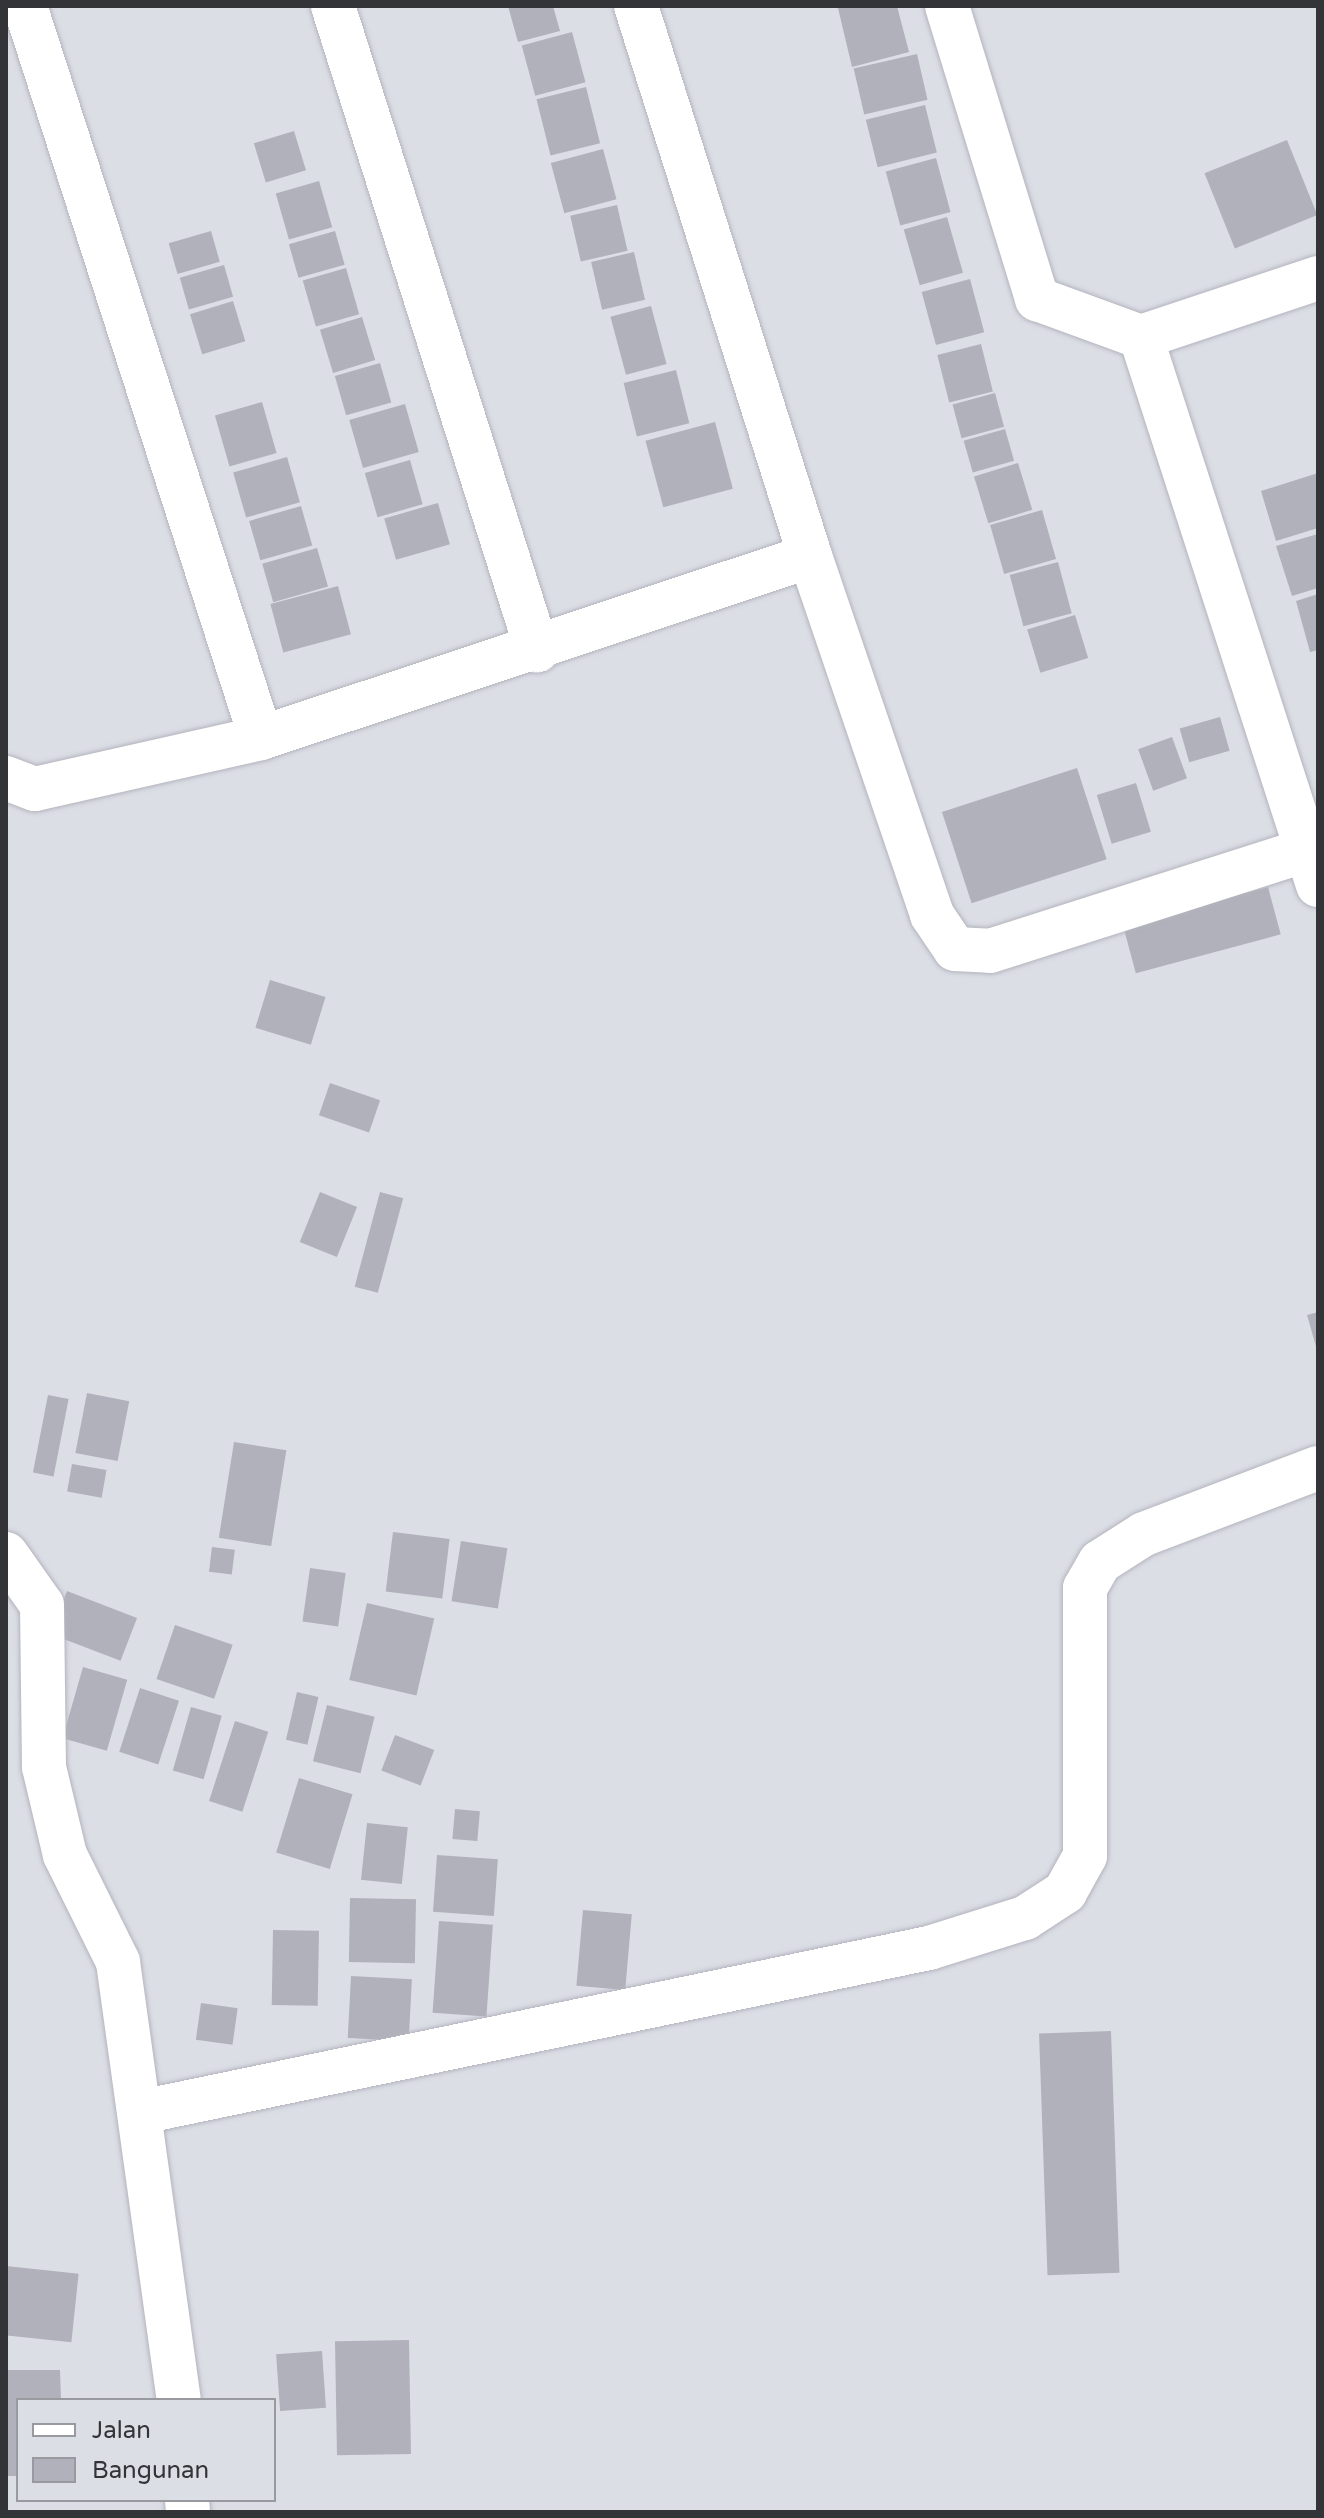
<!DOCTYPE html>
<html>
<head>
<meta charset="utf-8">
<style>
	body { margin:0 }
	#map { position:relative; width:1324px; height:2518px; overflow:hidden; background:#dcdee6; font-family:"Varela Round",sans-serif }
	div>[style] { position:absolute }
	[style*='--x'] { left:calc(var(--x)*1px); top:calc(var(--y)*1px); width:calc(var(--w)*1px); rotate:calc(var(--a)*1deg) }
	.building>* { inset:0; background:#b0b1ba; transform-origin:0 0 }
	.roads { filter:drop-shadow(0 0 2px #b3b4bd) drop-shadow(0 0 2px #b3b4bd) }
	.street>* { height:44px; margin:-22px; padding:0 22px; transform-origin:22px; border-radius:22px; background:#fff }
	span { translate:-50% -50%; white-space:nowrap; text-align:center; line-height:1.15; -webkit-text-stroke:7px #dcdee6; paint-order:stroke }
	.frame { position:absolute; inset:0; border:8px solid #333437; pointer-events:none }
	.legend { position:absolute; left:16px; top:2398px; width:260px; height:104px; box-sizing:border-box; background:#dcdee6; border:2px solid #989aa0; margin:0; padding:10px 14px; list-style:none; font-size:24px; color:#333437 }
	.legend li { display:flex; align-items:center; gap:16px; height:40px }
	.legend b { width:40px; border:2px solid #989aa0 }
</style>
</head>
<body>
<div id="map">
	<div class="building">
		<div style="clip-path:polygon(508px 6px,553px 6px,560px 31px,518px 42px)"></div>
		<div style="clip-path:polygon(897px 6px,909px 52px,852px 67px,838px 8px)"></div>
		<div style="left:572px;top:32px;width:52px;height:52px;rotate:75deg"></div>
		<div style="left:917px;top:54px;width:47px;height:65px;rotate:77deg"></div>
		<div style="left:586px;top:87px;width:58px;height:51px;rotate:76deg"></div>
		<div style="left:925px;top:105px;width:49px;height:61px;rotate:76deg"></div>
		<div style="left:294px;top:131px;width:41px;height:42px;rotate:73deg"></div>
		<div style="left:1287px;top:140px;width:81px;height:89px;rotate:68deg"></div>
		<div style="left:603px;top:149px;width:52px;height:54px;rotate:75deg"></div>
		<div style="left:936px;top:158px;width:56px;height:52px;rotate:75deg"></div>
		<div style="left:319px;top:181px;width:48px;height:45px;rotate:74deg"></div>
		<div style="left:617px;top:205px;width:47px;height:48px;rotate:77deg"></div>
		<div style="left:947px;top:217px;width:58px;height:45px;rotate:74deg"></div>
		<div style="left:211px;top:231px;width:32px;height:44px;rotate:74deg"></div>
		<div style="left:335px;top:231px;width:35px;height:48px;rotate:74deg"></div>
		<div style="left:634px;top:252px;width:49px;height:44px;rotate:77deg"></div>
		<div style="left:224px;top:265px;width:33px;height:46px;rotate:74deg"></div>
		<div style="left:346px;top:268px;width:48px;height:45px;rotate:74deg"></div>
		<div style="left:970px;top:279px;width:55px;height:50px;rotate:75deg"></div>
		<div style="left:233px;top:301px;width:42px;height:45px;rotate:73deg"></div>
		<div style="left:651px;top:306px;width:60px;height:42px;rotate:75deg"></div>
		<div style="left:362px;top:317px;width:45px;height:44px;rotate:73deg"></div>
		<div style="left:981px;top:344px;width:49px;height:45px;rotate:76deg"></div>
		<div style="left:380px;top:363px;width:41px;height:47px;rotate:74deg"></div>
		<div style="left:676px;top:370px;width:55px;height:54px;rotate:76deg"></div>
		<div style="left:995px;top:393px;width:35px;height:44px;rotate:75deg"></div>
		<div style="left:262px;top:402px;width:53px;height:49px;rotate:74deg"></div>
		<div style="left:405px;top:404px;width:50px;height:58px;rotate:74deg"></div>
		<div style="left:715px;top:422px;width:69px;height:72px;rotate:75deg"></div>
		<div style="left:1005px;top:429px;width:33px;height:43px;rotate:74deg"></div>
		<div style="left:287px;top:457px;width:47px;height:56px;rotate:74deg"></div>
		<div style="left:410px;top:460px;width:46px;height:47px;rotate:74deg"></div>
		<div style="left:1018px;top:463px;width:49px;height:46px;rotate:73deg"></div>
		<div style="clip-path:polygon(1318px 473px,1318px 528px,1276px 541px,1261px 491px)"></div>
		<div style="left:438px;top:503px;width:43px;height:56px;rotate:74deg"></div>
		<div style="left:301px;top:506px;width:41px;height:54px;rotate:74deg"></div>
		<div style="left:1042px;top:510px;width:51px;height:54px;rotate:74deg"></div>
		<div style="clip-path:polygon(1318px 534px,1318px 588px,1292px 596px,1276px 546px)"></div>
		<div style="left:317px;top:548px;width:40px;height:57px;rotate:74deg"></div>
		<div style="left:1058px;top:562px;width:53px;height:50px;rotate:75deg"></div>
		<div style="left:338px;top:586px;width:50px;height:70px;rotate:75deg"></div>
		<div style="clip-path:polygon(1318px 594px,1318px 650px,1310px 652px,1296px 601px)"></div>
		<div style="left:1075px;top:615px;width:45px;height:50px;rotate:73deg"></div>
		<div style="left:1220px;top:717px;width:35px;height:42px;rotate:74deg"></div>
		<div style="left:1172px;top:737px;width:44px;height:36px;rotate:70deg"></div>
		<div style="left:1077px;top:768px;width:96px;height:142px;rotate:72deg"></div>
		<div style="left:1136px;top:783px;width:51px;height:41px;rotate:73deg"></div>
		<div style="left:1268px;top:887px;width:49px;height:150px;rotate:75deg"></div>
		<div style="left:270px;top:980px;width:58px;height:50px;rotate:17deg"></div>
		<div style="left:330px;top:1083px;width:53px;height:34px;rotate:19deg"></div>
		<div style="left:320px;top:1192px;width:40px;height:54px;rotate:22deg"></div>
		<div style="left:380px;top:1192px;width:24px;height:98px;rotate:15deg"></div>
		<div style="clip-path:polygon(1318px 1312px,1318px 1350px,1317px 1350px,1307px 1315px)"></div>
		<div style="left:87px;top:1393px;width:43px;height:61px;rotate:11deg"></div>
		<div style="left:48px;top:1395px;width:21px;height:79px;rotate:11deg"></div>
		<div style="left:234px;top:1442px;width:53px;height:97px;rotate:9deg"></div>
		<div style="left:72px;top:1464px;width:35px;height:28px;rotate:10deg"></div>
		<div style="left:393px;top:1532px;width:57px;height:60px;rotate:7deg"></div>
		<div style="left:461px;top:1541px;width:47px;height:61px;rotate:9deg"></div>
		<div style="left:212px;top:1547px;width:23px;height:25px;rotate:7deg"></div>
		<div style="left:310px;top:1568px;width:36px;height:54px;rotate:8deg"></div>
		<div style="left:67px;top:1591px;width:75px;height:46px;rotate:21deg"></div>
		<div style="left:367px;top:1603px;width:69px;height:79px;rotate:13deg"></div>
		<div style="left:175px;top:1625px;width:61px;height:57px;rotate:19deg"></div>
		<div style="left:83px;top:1667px;width:46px;height:74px;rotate:16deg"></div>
		<div style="left:140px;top:1688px;width:41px;height:67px;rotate:18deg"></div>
		<div style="left:297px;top:1692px;width:22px;height:49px;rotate:13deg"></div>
		<div style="left:327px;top:1705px;width:49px;height:58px;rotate:14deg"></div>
		<div style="left:191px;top:1707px;width:32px;height:66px;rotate:16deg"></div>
		<div style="left:235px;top:1721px;width:35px;height:84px;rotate:18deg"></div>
		<div style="left:395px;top:1735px;width:42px;height:38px;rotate:21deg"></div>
		<div style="left:299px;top:1778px;width:56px;height:78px;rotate:17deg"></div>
		<div style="left:455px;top:1809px;width:25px;height:30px;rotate:5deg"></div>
		<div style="left:367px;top:1823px;width:41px;height:57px;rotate:6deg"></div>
		<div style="left:437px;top:1855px;width:61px;height:57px;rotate:4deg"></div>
		<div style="left:350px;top:1898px;width:66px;height:64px;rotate:1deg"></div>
		<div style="left:583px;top:1910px;width:49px;height:76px;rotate:5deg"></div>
		<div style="left:439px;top:1921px;width:54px;height:92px;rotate:4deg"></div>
		<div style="left:273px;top:1930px;width:46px;height:75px;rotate:1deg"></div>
		<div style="left:351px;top:1976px;width:61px;height:62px;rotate:3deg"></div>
		<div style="left:201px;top:2003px;width:37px;height:37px;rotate:8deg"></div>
		<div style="left:1111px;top:2031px;width:242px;height:72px;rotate:88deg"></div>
		<div style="left:6px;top:2266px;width:73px;height:69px;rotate:6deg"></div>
		<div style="left:409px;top:2340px;width:114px;height:74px;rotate:89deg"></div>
		<div style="left:322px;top:2351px;width:57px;height:46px;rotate:86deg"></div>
		<div style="clip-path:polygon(6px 2370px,60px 2370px,61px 2400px,18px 2400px,18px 2476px,6px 2476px)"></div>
	</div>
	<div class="roads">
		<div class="street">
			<div style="--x:25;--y:6;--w:769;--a:72.13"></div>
			<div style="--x:333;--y:6;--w:676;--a:72.42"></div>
			<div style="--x:636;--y:6;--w:577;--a:72.44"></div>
			<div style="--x:947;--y:6;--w:307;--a:72.9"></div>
			<div style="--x:1037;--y:299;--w:111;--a:20.1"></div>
			<div style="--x:1141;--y:337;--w:576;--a:72.1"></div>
			<div style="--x:1141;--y:337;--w:187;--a:-18.4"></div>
			<div style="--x:6;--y:778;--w:31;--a:21"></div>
			<div style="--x:35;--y:789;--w:232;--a:-12.7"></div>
			<div style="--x:261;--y:738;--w:578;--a:-18.34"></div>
			<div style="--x:810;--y:556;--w:379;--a:71.2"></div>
			<div style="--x:932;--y:915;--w:41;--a:55.9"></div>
			<div style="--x:955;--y:949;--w:35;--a:3"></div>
			<div style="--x:990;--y:951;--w:333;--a:-17.7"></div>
			<div style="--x:6;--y:1554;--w:62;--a:54.8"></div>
			<div style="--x:42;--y:1605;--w:162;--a:89.3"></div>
			<div style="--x:44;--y:1767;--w:90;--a:76.6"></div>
			<div style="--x:65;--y:1855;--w:119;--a:63.6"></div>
			<div style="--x:118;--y:1962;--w:442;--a:82.1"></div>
			<div style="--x:141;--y:2112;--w:805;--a:-11.76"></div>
			<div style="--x:929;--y:1948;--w:101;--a:-17.4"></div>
			<div style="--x:1025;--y:1918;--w:48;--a:-33"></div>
			<div style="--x:1065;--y:1892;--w:41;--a:-60.9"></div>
			<div style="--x:1085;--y:1856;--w:268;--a:-90"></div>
			<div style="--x:1085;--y:1588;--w:30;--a:-60"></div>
			<div style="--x:1100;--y:1562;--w:52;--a:-32.5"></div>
			<div style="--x:1144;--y:1534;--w:186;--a:-20.8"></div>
			<div style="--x:187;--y:2500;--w:12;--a:85"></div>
		</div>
	</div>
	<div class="frame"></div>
	<ul class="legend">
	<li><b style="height:10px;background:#fff"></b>Jalan</li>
	<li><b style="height:22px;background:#b0b1ba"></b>Bangunan</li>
	</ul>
</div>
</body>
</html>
